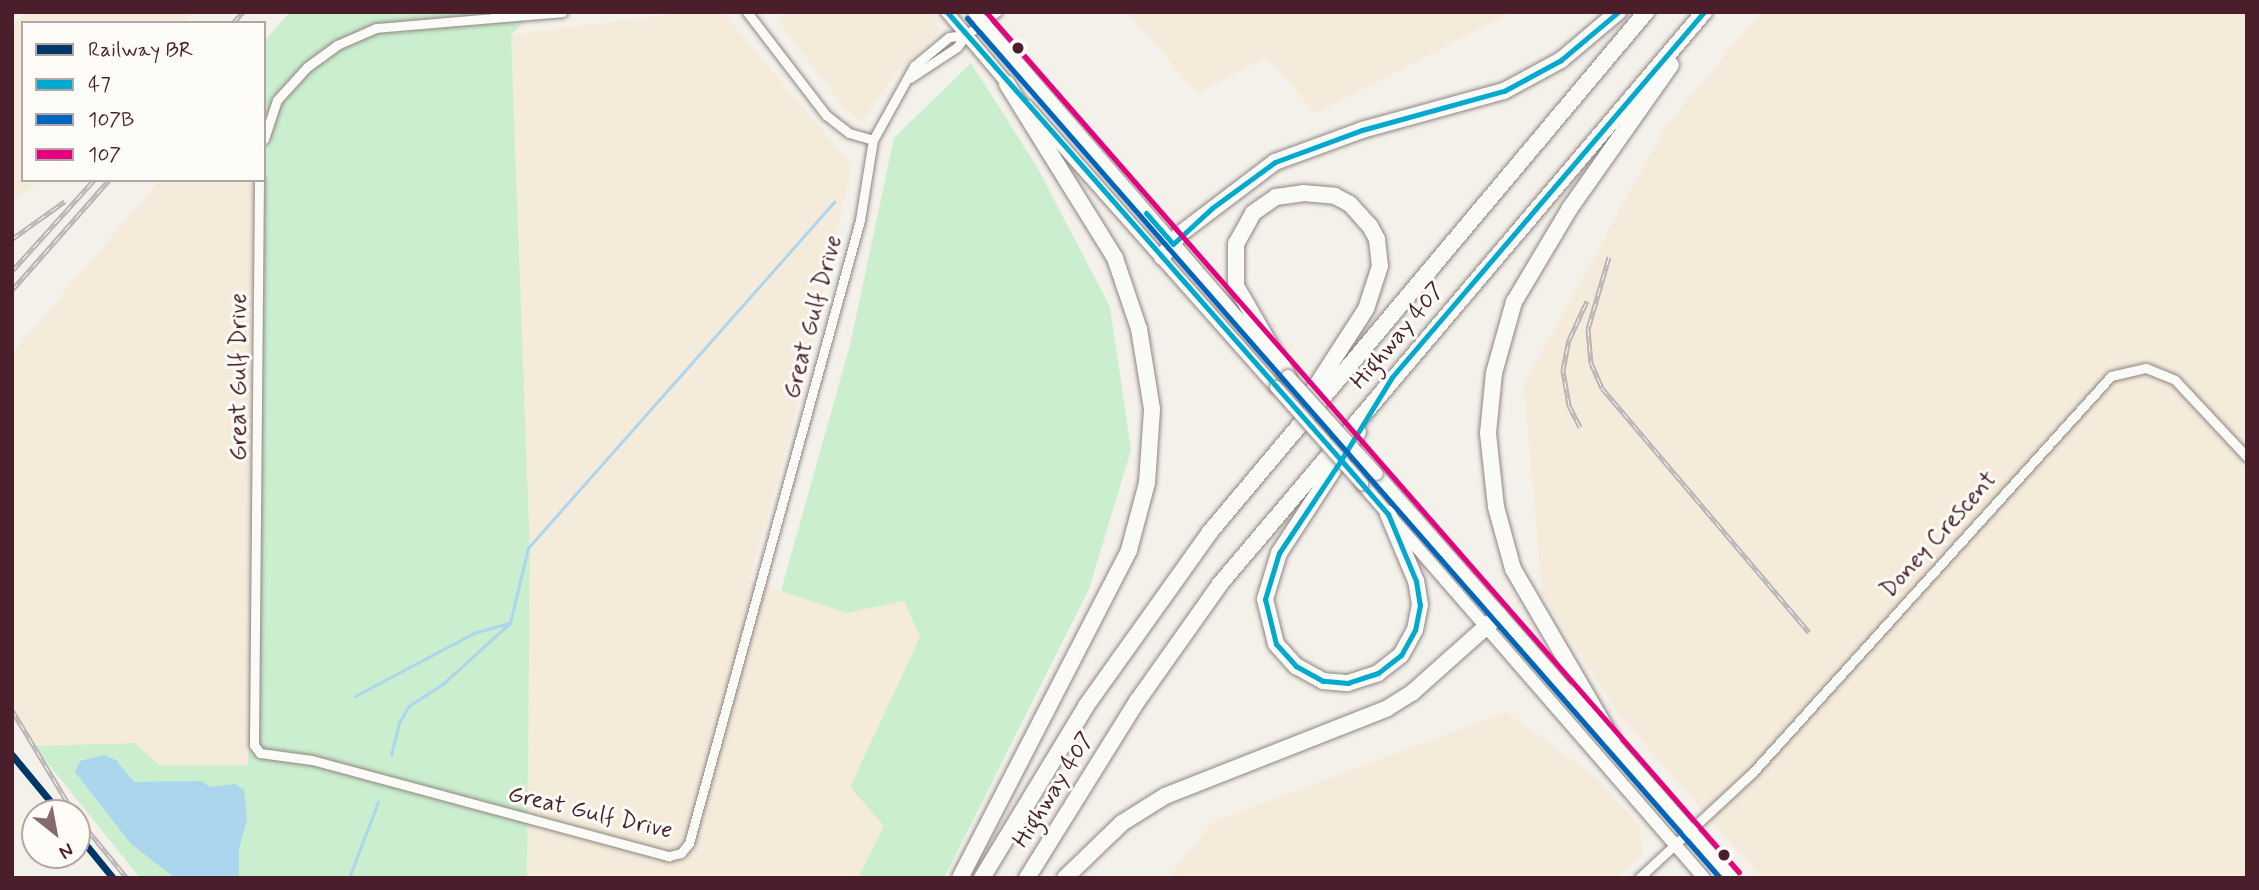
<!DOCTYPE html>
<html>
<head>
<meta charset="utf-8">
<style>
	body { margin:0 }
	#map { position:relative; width:2259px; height:890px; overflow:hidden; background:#f4f1ea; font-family:Mynerve,sans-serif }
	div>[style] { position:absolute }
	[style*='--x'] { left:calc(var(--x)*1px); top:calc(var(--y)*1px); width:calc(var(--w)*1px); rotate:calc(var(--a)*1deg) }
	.built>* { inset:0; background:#f5ebdb }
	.green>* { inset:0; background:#caeece }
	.water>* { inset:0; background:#acd6ed }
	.stream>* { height:2.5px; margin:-1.25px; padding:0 1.25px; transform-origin:1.25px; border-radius:1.25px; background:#acd6ed }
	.roads { filter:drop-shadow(0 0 2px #8f8584) drop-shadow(0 0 2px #8f8584) }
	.street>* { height:9px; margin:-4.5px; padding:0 4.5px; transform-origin:4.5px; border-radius:4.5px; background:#fafaf7 }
	.secondary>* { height:12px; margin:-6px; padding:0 6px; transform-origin:6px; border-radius:6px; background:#fafaf7 }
	.highway>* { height:16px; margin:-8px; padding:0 8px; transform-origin:8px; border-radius:8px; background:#fafaf7 }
	.rail>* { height:5px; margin-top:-2.5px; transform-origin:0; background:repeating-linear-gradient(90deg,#fdfcf7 0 8px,#b9b5b4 0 16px); box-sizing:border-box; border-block:2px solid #b9b5b4 }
	.bridges { filter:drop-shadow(0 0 2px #8f8584) drop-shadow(0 0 2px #8f8584) }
	.secondary-bridge>* { height:12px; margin:-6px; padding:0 6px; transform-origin:6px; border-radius:6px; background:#fafaf7 }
	.bus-1>* { height:5px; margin:-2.5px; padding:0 2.5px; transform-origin:2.5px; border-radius:2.5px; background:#00a9ce }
	.bus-2>* { height:5px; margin:-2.5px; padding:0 2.5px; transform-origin:2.5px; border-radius:2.5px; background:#0065bd }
	.bus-3>* { height:5px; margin:-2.5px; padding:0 2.5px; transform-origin:2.5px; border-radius:2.5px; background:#e5007d }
	.rail-1>* { height:7px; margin:-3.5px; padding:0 3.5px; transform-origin:3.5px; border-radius:3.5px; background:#003768 }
	.dots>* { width:19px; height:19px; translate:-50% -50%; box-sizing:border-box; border:4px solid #fdfcf7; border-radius:50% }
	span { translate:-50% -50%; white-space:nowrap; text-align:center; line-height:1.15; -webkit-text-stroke:6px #fdfcf7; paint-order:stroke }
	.street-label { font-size:24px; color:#4a1f2b }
	.frame { position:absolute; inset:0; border:14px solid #4a1f2b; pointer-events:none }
	.legend { position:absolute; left:21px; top:21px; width:245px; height:161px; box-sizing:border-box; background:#fdfcf7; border:2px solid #b5a4a5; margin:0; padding:9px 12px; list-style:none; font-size:21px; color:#4a1f2b }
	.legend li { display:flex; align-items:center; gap:14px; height:35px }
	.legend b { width:35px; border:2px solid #b5a4a5 }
	.north { position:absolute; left:21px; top:799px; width:70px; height:70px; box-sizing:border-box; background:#fdfcf7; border:2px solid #b5a4a5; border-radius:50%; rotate:149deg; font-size:19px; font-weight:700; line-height:28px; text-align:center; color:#4a1f2b }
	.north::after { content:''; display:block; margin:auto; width:24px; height:32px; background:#86686e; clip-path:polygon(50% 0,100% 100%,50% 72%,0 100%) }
</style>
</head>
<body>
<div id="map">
	<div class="built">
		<div style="clip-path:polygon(25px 12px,192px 12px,183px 23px,23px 23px,23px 180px,42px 180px,12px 202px,12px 27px)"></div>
		<div style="clip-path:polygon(689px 12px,722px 12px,852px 165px,789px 439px,749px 580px,846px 613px,904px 601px,920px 637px,850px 787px,884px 826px,858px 878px,527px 878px,530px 554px,511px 35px)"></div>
		<div style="clip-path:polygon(788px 12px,934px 12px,940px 31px,895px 74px,863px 121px,847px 111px,777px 20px)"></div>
		<div style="clip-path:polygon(1127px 12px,1512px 12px,1316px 113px,1266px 57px,1198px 93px)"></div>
		<div style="clip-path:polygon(1761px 12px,2247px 12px,2247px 878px,1762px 878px,1616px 711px,1542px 594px,1524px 384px,1666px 126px)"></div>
		<div style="clip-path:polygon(160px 180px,256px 180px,248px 765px,159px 765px,135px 743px,34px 746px,12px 719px,12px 354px)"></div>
		<div style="clip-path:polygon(1506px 712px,1597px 778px,1640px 827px,1643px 854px,1616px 878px,1167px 878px,1213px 822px)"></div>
	</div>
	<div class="green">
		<div style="clip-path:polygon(290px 12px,533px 12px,511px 35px,530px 554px,527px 878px,140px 878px,34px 746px,135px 743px,159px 765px,248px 765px,256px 180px,264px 180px,264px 41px)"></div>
		<div style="clip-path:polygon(971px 63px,1037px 167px,1110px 307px,1131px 450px,1089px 589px,944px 878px,858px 878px,884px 826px,850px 787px,920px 637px,904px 601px,846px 613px,781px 591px,850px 345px,894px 138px)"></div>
	</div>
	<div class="water">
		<div style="clip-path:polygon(104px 755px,116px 760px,134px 782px,201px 781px,210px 787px,235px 784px,244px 790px,247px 820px,239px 849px,239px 878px,175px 878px,131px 844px,75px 772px,80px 761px)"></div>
	</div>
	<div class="stream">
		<div style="--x:355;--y:696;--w:135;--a:-27.9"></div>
		<div style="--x:474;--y:633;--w:37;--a:-16"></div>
		<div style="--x:391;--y:755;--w:33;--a:-76"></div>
		<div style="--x:399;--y:723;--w:20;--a:-60"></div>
		<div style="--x:409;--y:706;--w:42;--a:-33.3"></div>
		<div style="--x:444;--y:683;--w:89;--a:-42.3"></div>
		<div style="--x:510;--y:623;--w:77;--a:-76.5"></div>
		<div style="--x:528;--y:548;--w:462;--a:-48.5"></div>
		<div style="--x:349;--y:878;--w:81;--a:-69.1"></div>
	</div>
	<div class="roads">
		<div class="street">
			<div style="--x:747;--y:12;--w:130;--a:52.5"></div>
			<div style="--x:826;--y:115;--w:29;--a:38"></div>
			<div style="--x:849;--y:133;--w:25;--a:16"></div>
			<div style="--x:910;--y:78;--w:56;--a:-33.4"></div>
			<div style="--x:957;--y:47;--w:15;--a:-53"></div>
			<div style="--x:966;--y:35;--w:39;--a:-37"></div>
			<div style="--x:264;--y:139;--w:41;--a:-71.6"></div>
			<div style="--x:277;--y:100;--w:45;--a:-47.7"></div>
			<div style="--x:307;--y:67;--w:37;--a:-36"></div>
			<div style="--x:337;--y:45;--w:43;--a:-23.6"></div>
			<div style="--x:376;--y:28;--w:187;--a:-4.9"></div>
			<div style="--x:259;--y:180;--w:565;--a:90.51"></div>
			<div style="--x:254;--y:745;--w:10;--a:53"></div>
			<div style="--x:260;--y:753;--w:52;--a:7.7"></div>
			<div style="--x:312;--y:760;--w:370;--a:15.1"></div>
			<div style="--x:669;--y:856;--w:12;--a:-14"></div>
			<div style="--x:681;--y:853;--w:13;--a:-51"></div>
			<div style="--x:689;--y:843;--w:646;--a:-74.65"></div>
			<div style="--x:860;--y:220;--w:81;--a:-80.8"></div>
			<div style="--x:873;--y:140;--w:85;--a:-61"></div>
			<div style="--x:914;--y:66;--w:45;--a:-39.6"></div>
			<div style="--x:949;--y:37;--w:17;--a:-7"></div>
			<div style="--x:1639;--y:878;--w:157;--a:-42.9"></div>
			<div style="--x:1754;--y:771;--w:532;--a:-47.89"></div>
			<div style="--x:2111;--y:376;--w:36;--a:-13"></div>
			<div style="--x:2146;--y:368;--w:31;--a:22"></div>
			<div style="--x:2175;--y:380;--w:105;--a:46.9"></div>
		</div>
		<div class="secondary">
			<div style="--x:947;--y:12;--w:101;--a:49.8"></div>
			<div style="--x:974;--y:12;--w:456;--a:49.2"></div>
			<div style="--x:1027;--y:106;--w:375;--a:48.5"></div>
			<div style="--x:1377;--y:474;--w:538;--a:48.69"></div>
			<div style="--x:1362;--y:484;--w:522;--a:49.04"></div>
		</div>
		<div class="highway">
			<div style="--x:1162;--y:257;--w:29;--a:-52"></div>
			<div style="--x:1180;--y:234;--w:119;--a:-37.2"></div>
			<div style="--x:1275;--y:162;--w:93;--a:-20.2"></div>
			<div style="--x:1362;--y:130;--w:147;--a:-15.4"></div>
			<div style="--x:1504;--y:91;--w:65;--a:-28.5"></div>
			<div style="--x:1561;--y:60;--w:75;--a:-40.1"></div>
			<div style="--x:1288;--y:376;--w:104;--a:-120"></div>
			<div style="--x:1236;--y:286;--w:42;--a:-90"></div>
			<div style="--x:1236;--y:244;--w:35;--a:-61"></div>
			<div style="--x:1253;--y:213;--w:28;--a:-35"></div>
			<div style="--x:1276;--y:197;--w:27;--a:-8"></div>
			<div style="--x:1303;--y:193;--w:32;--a:5"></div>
			<div style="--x:1335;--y:196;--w:17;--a:28"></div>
			<div style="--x:1350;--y:204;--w:30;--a:48"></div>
			<div style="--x:1370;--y:226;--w:15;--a:62"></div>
			<div style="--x:1377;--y:239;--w:27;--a:84"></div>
			<div style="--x:1380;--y:266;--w:45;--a:108"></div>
			<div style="--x:1366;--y:309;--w:105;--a:122.9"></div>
			<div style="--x:1358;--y:432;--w:145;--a:123.1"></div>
			<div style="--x:1279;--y:553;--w:48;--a:106.9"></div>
			<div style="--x:1265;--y:599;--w:46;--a:76.3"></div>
			<div style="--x:1276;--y:644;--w:30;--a:48"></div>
			<div style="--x:1296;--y:666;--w:31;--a:29"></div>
			<div style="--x:1323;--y:681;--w:25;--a:5"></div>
			<div style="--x:1348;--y:683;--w:32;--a:-18"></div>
			<div style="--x:1378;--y:673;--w:29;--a:-38"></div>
			<div style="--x:1401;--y:655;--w:29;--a:-61"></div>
			<div style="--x:1415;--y:630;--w:25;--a:-79"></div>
			<div style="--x:1420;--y:605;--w:24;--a:-99"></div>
			<div style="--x:1416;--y:581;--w:73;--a:-112.7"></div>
			<div style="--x:1612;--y:739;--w:197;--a:-120.2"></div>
			<div style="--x:1513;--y:569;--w:64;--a:-105.3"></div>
			<div style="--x:1496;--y:507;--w:74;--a:-96.2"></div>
			<div style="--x:1488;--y:433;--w:60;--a:-84.3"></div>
			<div style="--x:1494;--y:373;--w:74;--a:-74.3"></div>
			<div style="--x:1514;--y:302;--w:109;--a:-59.2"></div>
			<div style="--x:1570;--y:208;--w:175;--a:-54.8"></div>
			<div style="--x:960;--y:878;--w:369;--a:-62.7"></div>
			<div style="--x:1129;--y:550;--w:69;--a:-75"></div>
			<div style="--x:1147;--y:483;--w:74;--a:-86.1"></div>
			<div style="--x:1152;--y:409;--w:81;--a:-99.2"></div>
			<div style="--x:1139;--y:329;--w:75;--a:-108.7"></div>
			<div style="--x:1115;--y:258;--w:205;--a:-121.8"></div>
			<div style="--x:982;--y:878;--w:201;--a:-58.8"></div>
			<div style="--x:1086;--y:706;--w:214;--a:-54.5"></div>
			<div style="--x:1210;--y:532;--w:679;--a:-50.02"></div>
			<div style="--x:1027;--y:878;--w:210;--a:-58.1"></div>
			<div style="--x:1138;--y:700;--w:142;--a:-54.7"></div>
			<div style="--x:1220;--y:584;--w:749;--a:-49.76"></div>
			<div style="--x:1065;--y:878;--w:79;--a:-44"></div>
			<div style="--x:1122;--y:823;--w:51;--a:-32.1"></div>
			<div style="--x:1165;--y:796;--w:238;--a:-21.5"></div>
			<div style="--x:1386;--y:709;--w:32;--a:-32"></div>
			<div style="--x:1413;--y:692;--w:115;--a:-41.8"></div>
		</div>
	</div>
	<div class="rail">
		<div style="--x:233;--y:23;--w:15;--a:-48"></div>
		<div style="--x:12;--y:239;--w:65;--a:-35.6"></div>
		<div style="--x:1609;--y:257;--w:75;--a:106.3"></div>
		<div style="--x:1588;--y:329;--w:34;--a:85"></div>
		<div style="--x:1591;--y:363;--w:27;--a:66"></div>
		<div style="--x:1602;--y:388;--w:320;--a:49.7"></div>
		<div style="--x:12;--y:271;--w:122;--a:-48"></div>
		<div style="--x:12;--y:290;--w:147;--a:-48.6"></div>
		<div style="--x:1580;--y:427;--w:25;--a:-117"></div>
		<div style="--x:1569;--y:405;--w:36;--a:-100"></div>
		<div style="--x:1563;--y:370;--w:31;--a:-79"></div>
		<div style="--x:1569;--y:340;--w:43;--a:-65.2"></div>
		<div style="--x:12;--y:710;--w:117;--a:59"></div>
		<div style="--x:77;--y:817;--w:79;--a:50.7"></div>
	</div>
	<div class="bridges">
		<div class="secondary-bridge">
			<div style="--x:1288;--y:376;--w:132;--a:47.8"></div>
			<div style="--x:1276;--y:387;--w:130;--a:48.4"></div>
		</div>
	</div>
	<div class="bus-1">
		<div style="--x:947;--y:12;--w:597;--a:48.67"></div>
		<div style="--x:1146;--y:213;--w:41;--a:48.9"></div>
		<div style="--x:1173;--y:244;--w:53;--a:-42.7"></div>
		<div style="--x:1212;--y:208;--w:78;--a:-36.1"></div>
		<div style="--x:1275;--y:162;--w:93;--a:-20.2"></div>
		<div style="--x:1362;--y:130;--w:147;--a:-15.4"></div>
		<div style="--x:1504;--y:91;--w:65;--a:-28.5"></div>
		<div style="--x:1561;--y:60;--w:75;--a:-40.1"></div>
		<div style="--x:1341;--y:460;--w:72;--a:49"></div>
		<div style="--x:1388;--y:514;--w:73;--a:67.3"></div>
		<div style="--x:1416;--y:581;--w:24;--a:81"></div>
		<div style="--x:1420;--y:605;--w:25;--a:101"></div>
		<div style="--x:1415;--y:630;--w:29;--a:119"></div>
		<div style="--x:1401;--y:655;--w:29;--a:142"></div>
		<div style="--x:1378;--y:673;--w:32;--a:162"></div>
		<div style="--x:1348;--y:683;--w:25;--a:-175"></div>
		<div style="--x:1323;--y:681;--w:31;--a:-151"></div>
		<div style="--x:1296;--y:666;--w:30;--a:-132"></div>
		<div style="--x:1276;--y:644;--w:46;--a:-103.7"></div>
		<div style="--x:1265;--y:599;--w:48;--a:-73.1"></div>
		<div style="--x:1279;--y:553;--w:112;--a:-56.3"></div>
		<div style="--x:1341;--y:460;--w:97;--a:-58.4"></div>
		<div style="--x:1392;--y:377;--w:480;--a:-49.5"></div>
	</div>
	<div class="bus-2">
		<div style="--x:967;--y:18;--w:1143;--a:48.8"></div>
	</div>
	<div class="bus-3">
		<div style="--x:986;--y:12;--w:1143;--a:48.8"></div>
	</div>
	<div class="rail-1">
		<div style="--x:12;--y:755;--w:75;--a:50.4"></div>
		<div style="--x:77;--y:834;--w:57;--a:50.7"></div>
	</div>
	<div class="dots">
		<div style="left:1018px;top:48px;background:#4a1f2b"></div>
		<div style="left:1724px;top:855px;background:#4a1f2b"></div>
	</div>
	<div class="street-label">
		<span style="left:813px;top:317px;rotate:-75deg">Great Gulf Drive</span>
		<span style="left:1398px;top:336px;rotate:-50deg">Highway 407</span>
		<span style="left:239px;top:377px;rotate:-90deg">Great Gulf Drive</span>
		<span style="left:1939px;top:535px;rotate:-48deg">Doney Crescent</span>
		<span style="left:1054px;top:790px;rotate:-58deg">Highway 407</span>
		<span style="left:590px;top:813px;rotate:13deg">Great Gulf Drive</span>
	</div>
	<div class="frame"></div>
	<ul class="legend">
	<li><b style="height:9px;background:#003768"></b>Railway BR</li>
	<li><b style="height:9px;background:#00a9ce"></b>47</li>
	<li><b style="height:9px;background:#0065bd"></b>107B</li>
	<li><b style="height:9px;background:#e5007d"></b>107</li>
	</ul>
	<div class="north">N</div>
</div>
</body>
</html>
